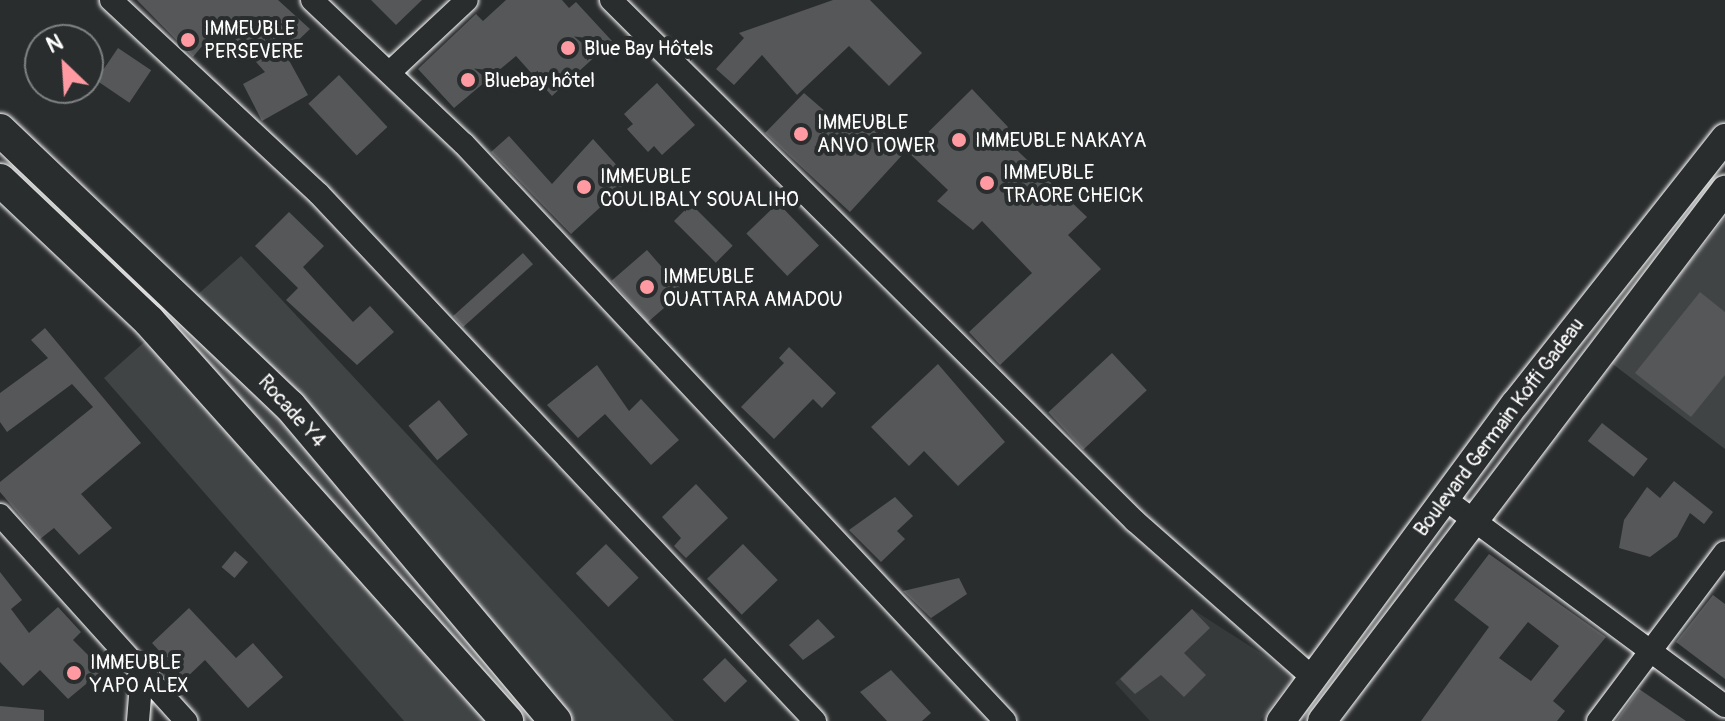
<!DOCTYPE html>
<html>
<head>
<meta charset="utf-8">
<style>
	body { margin:0 }
	#map { position:relative; width:1725px; height:721px; overflow:hidden; background:#2a2d2e; font-family:Pangolin,sans-serif }
	div>[style] { position:absolute }
	[style*='--x'] { left:calc(var(--x)*1px); top:calc(var(--y)*1px); width:calc(var(--w)*1px); rotate:calc(var(--a)*1deg) }
	.built>* { inset:0; background:#373a3b }
	.green>* { inset:0; background:#414445 }
	.building>* { inset:0; background:#555758; transform-origin:0 0 }
	.roads { filter:drop-shadow(0 0 2px #fff) drop-shadow(0 0 2px #fff) }
	.minor>* { height:22px; margin:-11px; padding:0 11px; transform-origin:11px; border-radius:11px; background:#2a2d2e }
	.major>* { height:28px; margin:-14px; padding:0 14px; transform-origin:14px; border-radius:14px; background:#2a2d2e }
	.highway>* { height:32px; margin:-16px; padding:0 16px; transform-origin:16px; border-radius:16px; background:#2a2d2e }
	.dots>* { width:22px; height:22px; translate:-50% -50%; box-sizing:border-box; border:4px solid #2a2d2e; border-radius:50% }
	span { translate:-50% -50%; white-space:nowrap; text-align:center; line-height:1.15; -webkit-text-stroke:8px #2a2d2e; paint-order:stroke }
	.poi-label { font-size:20px; color:#fff }
	.left { translate:0 -50%; text-align:left }
	.street-label { font-size:20px; color:#fff }
	.north { position:absolute; left:24px; top:24px; width:80px; height:80px; box-sizing:border-box; background:#2a2d2e; border:2px solid #7f8182; border-radius:50%; rotate:335deg; font-size:22px; font-weight:700; line-height:32px; text-align:center; color:#fff }
	.north::after { content:''; display:block; margin:auto; width:28px; height:36px; background:#ff9aa2; clip-path:polygon(50% 0,100% 100%,50% 72%,0 100%) }
</style>
</head>
<body>
<div id="map">
	<div class="built">
		<div style="clip-path:polygon(1192px 609px,1295px 675px,1260px 721px,1150px 721px,1115px 683px)"></div>
	</div>
	<div class="green">
		<div style="clip-path:polygon(1725px 218px,1725px 449px,1610px 362px)"></div>
		<div style="clip-path:polygon(241px 256px,674px 721px,404px 721px,104px 378px)"></div>
	</div>
	<div class="building">
		<div style="clip-path:polygon(137px 0,278px 0,310px 29px,285px 53px,308px 95px,262px 121px,243px 84px,265px 72px,221px 23px,193px 57px)"></div>
		<div style="clip-path:polygon(371px 0,422px 0,396px 25px)"></div>
		<div style="clip-path:polygon(506px 0,562px 0,569px 8px,576px 2px,612px 41px,552px 96px,516px 56px,454px 108px,418px 69px,476px 14px,483px 21px)"></div>
		<div style="clip-path:polygon(833px 0,870px 0,922px 53px,889px 86px,849px 46px,797px 95px,762px 55px,734px 85px,716px 69px,744px 38px,739px 33px)"></div>
		<div style="left:118px;top:48px;width:40px;height:39px;rotate:34deg"></div>
		<div style="left:339px;top:75px;width:71px;height:42px;rotate:47deg"></div>
		<div style="clip-path:polygon(657px 83px,695px 125px,662px 155px,654px 146px,648px 152px,627px 129px,633px 124px,624px 114px)"></div>
		<div style="clip-path:polygon(972px 89px,1008px 127px,1001px 135px,1087px 217px,1068px 235px,1101px 269px,1000px 365px,969px 332px,1032px 273px,982px 221px,973px 230px,937px 201px,948px 190px,908px 152px)"></div>
		<div style="clip-path:polygon(804px 93px,849px 132px,865px 115px,905px 152px,850px 212px,765px 133px)"></div>
		<div style="clip-path:polygon(509px 136px,552px 184px,593px 139px,630px 180px,571px 234px,491px 152px)"></div>
		<div style="left:778px;top:203px;width:59px;height:44px;rotate:46deg"></div>
		<div style="left:691px;top:204px;width:59px;height:24px;rotate:45deg"></div>
		<div style="clip-path:polygon(289px 212px,324px 246px,303px 267px,353px 322px,370px 306px,394px 332px,357px 365px,286px 300px,298px 288px,255px 246px)"></div>
		<div style="left:647px;top:250px;width:55px;height:47px;rotate:49deg"></div>
		<div style="left:523px;top:253px;width:15px;height:94px;rotate:48deg"></div>
		<div style="clip-path:polygon(1700px 292px,1725px 312px,1725px 375px,1691px 417px,1635px 373px)"></div>
		<div style="clip-path:polygon(45px 328px,141px 443px,81px 494px,112px 528px,79px 555px,54px 528px,40px 539px,0 492px,0 482px,93px 407px,72px 384px,7px 432px,0 422px,0 393px,48px 358px,31px 340px)"></div>
		<div style="clip-path:polygon(789px 347px,836px 393px,822px 408px,813px 399px,774px 439px,741px 407px,784px 363px,779px 358px)"></div>
		<div style="left:1112px;top:353px;width:51px;height:87px;rotate:47deg"></div>
		<div style="clip-path:polygon(938px 364px,1005px 442px,958px 486px,924px 451px,909px 466px,871px 427px)"></div>
		<div style="clip-path:polygon(597px 365px,629px 411px,641px 399px,679px 440px,651px 465px,605px 414px,578px 438px,547px 405px)"></div>
		<div style="left:439px;top:400px;width:45px;height:40px;rotate:50deg"></div>
		<div style="left:1602px;top:423px;width:58px;height:23px;rotate:38deg"></div>
		<div style="clip-path:polygon(1674px 481px,1713px 512px,1704px 524px,1690px 513px,1677px 537px,1650px 557px,1619px 548px,1624px 520px,1647px 487px,1660px 498px)"></div>
		<div style="clip-path:polygon(696px 484px,728px 518px,686px 558px,674px 546px,681px 538px,662px 517px)"></div>
		<div style="clip-path:polygon(895px 497px,913px 516px,897px 531px,905px 539px,881px 562px,849px 530px)"></div>
		<div style="left:606px;top:544px;width:47px;height:42px;rotate:46deg"></div>
		<div style="left:743px;top:544px;width:50px;height:50px;rotate:46deg"></div>
		<div style="left:235px;top:551px;width:17px;height:21px;rotate:40deg"></div>
		<div style="clip-path:polygon(evenodd,1489px 554px,1606px 637px,1553px 701px,1565px 711px,1557px 721px,1421px 721px,1489px 627px,1454px 600px,1489px 554px,1528px 622px,1559px 646px,1531px 681px,1499px 658px,1528px 622px)"></div>
		<div style="clip-path:polygon(0 572px,22px 600px,11px 609px,29px 633px,58px 607px,81px 632px,73px 640px,103px 670px,68px 699px,40px 670px,23px 686px,0 662px)"></div>
		<div style="clip-path:polygon(959px 578px,967px 594px,931px 618px,903px 591px)"></div>
		<div style="clip-path:polygon(1713px 595px,1725px 604px,1725px 679px,1676px 642px)"></div>
		<div style="clip-path:polygon(189px 608px,236px 658px,253px 643px,283px 677px,248px 708px,205px 660px,185px 679px,152px 643px)"></div>
		<div style="clip-path:polygon(1192px 609px,1210px 628px,1184px 653px,1206px 675px,1184px 697px,1161px 675px,1135px 694px,1120px 679px)"></div>
		<div style="clip-path:polygon(818px 619px,835px 637px,803px 660px,789px 645px)"></div>
		<div style="left:725px;top:658px;width:32px;height:31px;rotate:46deg"></div>
		<div style="clip-path:polygon(891px 670px,931px 713px,922px 721px,887px 721px,860px 692px)"></div>
		<div style="clip-path:polygon(1639px 689px,1686px 721px,1616px 721px)"></div>
		<div style="clip-path:polygon(0 706px,44px 710px,44px 721px,0 721px)"></div>
	</div>
	<div class="roads">
		<div class="minor">
			<div style="--x:111;--y:0;--w:284;--a:43"></div>
			<div style="--x:319;--y:194;--w:724;--a:46.74"></div>
			<div style="--x:312;--y:0;--w:209;--a:43.5"></div>
			<div style="--x:464;--y:144;--w:791;--a:46.84"></div>
			<div style="--x:611;--y:0;--w:739;--a:44.84"></div>
			<div style="--x:1135;--y:521;--w:237;--a:41.4"></div>
			<div style="--x:390;--y:72;--w:105;--a:-43.1"></div>
			<div style="--x:1445;--y:499;--w:348;--a:36.5"></div>
			<div style="--x:0;--y:515;--w:278;--a:47.9"></div>
			<div style="--x:138;--y:721;--w:49;--a:-85.3"></div>
			<div style="--x:1598;--y:721;--w:211;--a:-53.1"></div>
		</div>
		<div class="major">
			<div style="--x:1281;--y:721;--w:394;--a:-53.6"></div>
			<div style="--x:1515;--y:404;--w:339;--a:-51.7"></div>
			<div style="--x:1322;--y:721;--w:667;--a:-52.8"></div>
		</div>
		<div class="highway">
			<div style="--x:0;--y:130;--w:400;--a:43.6"></div>
			<div style="--x:290;--y:406;--w:412;--a:49.9"></div>
			<div style="--x:0;--y:180;--w:205;--a:43.4"></div>
			<div style="--x:149;--y:321;--w:537;--a:48.17"></div>
		</div>
	</div>
	<div class="dots">
		<div style="left:188px;top:40px;background:#ff9aa2"></div>
		<div style="left:568px;top:48px;background:#ff9aa2"></div>
		<div style="left:468px;top:80px;background:#ff9aa2"></div>
		<div style="left:801px;top:134px;background:#ff9aa2"></div>
		<div style="left:959px;top:140px;background:#ff9aa2"></div>
		<div style="left:987px;top:183px;background:#ff9aa2"></div>
		<div style="left:584px;top:187px;background:#ff9aa2"></div>
		<div style="left:647px;top:287px;background:#ff9aa2"></div>
		<div style="left:74px;top:673px;background:#ff9aa2"></div>
	</div>
	<div class="poi-label">
		<span class="left" style="left:204px;top:40px">IMMEUBLE<br>PERSEVERE</span>
		<span class="left" style="left:584px;top:48px">Blue Bay Hôtels</span>
		<span class="left" style="left:484px;top:80px">Bluebay hôtel</span>
		<span class="left" style="left:817px;top:134px">IMMEUBLE<br>ANVO TOWER</span>
		<span class="left" style="left:975px;top:140px">IMMEUBLE NAKAYA</span>
		<span class="left" style="left:1003px;top:184px">IMMEUBLE<br>TRAORE CHEICK</span>
		<span class="left" style="left:600px;top:188px">IMMEUBLE<br>COULIBALY SOUALIHO</span>
		<span class="left" style="left:663px;top:288px">IMMEUBLE<br>OUATTARA AMADOU</span>
		<span class="left" style="left:90px;top:674px">IMMEUBLE<br>YAPO ALEX</span>
	</div>
	<div class="street-label">
		<span style="left:292px;top:411px;rotate:48deg">Rocade Y4</span>
		<span style="left:1499px;top:427px;rotate:-53deg">Boulevard Germain Koffi Gadeau</span>
	</div>
	<div class="north">N</div>
</div>
</body>
</html>
